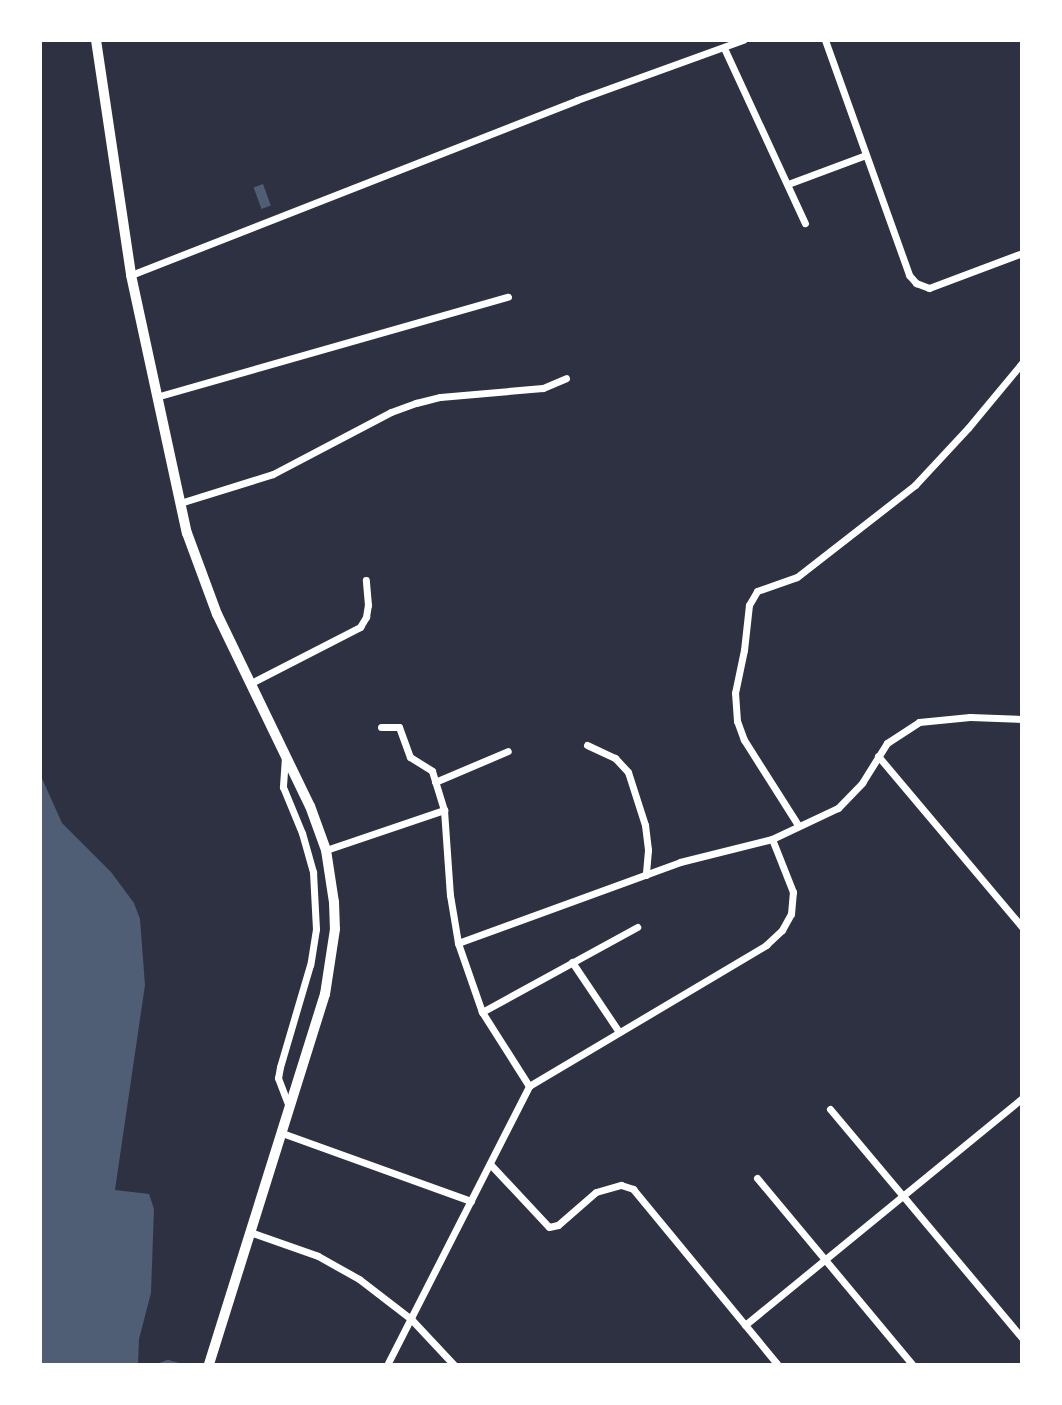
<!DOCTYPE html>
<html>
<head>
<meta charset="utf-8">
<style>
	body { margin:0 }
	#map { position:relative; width:1062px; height:1405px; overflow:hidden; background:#2d3142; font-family:"Source Sans 3",sans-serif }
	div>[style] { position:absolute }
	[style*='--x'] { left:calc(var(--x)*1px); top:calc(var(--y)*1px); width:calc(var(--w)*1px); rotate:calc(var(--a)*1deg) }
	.water>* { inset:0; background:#4f5d75; transform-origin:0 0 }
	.stream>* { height:5px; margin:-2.5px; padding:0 2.5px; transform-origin:2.5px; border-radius:2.5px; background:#4f5d75 }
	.minor>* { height:7px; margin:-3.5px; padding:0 3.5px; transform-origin:3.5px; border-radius:3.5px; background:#fff }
	.primary>* { height:10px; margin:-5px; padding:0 5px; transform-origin:5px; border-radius:5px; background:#fff }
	span { translate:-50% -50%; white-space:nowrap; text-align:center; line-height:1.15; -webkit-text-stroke:5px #fff; paint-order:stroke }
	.frame { position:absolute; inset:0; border:42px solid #fff; pointer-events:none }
</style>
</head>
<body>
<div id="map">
	<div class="water">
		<div style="left:263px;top:184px;width:23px;height:10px;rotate:70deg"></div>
		<div style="clip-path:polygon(40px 774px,62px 823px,111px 872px,134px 903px,140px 919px,145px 985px,115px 1190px,149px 1194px,154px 1209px,151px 1293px,139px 1339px,138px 1365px,40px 1365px)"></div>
	</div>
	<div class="stream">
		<div style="--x:159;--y:1365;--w:9;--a:-21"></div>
		<div style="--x:167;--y:1362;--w:12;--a:14"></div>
	</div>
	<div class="minor">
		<div style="--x:825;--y:40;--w:250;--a:70.3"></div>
		<div style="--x:909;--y:275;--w:11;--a:49"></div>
		<div style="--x:916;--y:283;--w:14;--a:21"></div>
		<div style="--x:929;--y:288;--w:99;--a:-20.6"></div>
		<div style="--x:724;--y:48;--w:193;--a:65.2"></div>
		<div style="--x:788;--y:184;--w:83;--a:-20.4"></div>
		<div style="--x:131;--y:275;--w:479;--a:-21.4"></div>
		<div style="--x:577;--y:100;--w:177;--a:-19.9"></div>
		<div style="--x:156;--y:397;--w:366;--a:-15.9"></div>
		<div style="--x:180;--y:503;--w:97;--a:-17.3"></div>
		<div style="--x:273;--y:474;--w:133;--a:-27.7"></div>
		<div style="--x:391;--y:412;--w:27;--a:-20"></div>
		<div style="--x:416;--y:403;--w:25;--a:-14"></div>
		<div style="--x:440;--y:397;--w:103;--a:-5"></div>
		<div style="--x:543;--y:388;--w:25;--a:-23"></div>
		<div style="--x:251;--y:683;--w:123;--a:-27.2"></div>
		<div style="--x:360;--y:627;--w:12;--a:-59"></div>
		<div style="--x:366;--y:617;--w:12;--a:-81"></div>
		<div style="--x:368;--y:605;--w:25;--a:-95"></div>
		<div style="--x:381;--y:727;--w:18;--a:0"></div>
		<div style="--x:399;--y:727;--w:32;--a:70"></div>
		<div style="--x:410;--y:757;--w:26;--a:32"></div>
		<div style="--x:432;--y:771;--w:41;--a:72.9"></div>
		<div style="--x:444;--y:810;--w:85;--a:86"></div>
		<div style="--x:450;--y:895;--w:49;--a:80.5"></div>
		<div style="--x:587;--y:745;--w:31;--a:25"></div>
		<div style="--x:615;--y:758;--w:19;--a:47"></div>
		<div style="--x:628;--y:772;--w:56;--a:72.2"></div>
		<div style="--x:645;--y:825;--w:25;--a:83"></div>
		<div style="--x:648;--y:850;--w:25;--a:95"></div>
		<div style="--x:878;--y:756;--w:224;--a:49.9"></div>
		<div style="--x:285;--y:757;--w:30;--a:94"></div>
		<div style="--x:283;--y:787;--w:50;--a:67.6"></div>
		<div style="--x:302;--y:833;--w:41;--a:74.2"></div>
		<div style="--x:313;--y:872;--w:57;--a:87"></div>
		<div style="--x:316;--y:929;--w:36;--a:99"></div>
		<div style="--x:310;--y:965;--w:106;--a:106.4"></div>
		<div style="--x:280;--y:1067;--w:11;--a:100"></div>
		<div style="--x:278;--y:1078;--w:31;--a:69"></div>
		<div style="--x:435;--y:782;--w:79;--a:-23"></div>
		<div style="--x:798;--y:825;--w:101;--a:-122.4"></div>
		<div style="--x:744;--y:740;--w:20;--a:-110"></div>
		<div style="--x:737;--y:721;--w:28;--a:-94"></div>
		<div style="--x:735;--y:693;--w:44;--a:-78.2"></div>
		<div style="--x:744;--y:650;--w:45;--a:-83.7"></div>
		<div style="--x:749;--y:605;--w:16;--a:-60"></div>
		<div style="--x:757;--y:591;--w:42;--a:-19.3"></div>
		<div style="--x:797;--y:577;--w:150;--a:-37.9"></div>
		<div style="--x:915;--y:485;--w:78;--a:-47.1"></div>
		<div style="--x:968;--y:428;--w:85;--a:-50.3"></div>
		<div style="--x:326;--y:850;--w:125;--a:-18.7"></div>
		<div style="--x:572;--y:962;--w:84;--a:56.1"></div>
		<div style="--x:482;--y:1012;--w:177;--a:-28.7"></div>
		<div style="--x:529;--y:1086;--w:88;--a:-122.4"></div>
		<div style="--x:482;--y:1012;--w:73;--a:-109.2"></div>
		<div style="--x:458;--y:943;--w:236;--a:-20"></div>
		<div style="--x:680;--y:862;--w:95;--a:-14"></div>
		<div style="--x:772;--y:839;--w:73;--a:-25.2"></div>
		<div style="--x:838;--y:808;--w:35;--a:-46"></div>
		<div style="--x:862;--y:783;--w:47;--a:-58"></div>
		<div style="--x:887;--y:743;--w:38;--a:-33"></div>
		<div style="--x:919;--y:722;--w:51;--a:-5.6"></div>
		<div style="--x:970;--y:717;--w:52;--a:2.2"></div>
		<div style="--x:830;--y:1109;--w:299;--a:50"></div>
		<div style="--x:282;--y:1133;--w:201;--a:19.8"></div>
		<div style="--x:490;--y:1164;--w:86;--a:46.9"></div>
		<div style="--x:549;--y:1227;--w:9;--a:-13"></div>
		<div style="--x:558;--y:1225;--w:50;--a:-41"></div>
		<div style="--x:596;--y:1192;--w:26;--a:-16"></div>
		<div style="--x:621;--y:1185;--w:13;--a:18"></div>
		<div style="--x:633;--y:1189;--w:228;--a:50.5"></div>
		<div style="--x:757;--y:1178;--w:244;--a:50.2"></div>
		<div style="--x:250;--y:1232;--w:72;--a:19.4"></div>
		<div style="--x:318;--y:1256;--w:47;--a:29.3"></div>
		<div style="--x:359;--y:1279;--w:66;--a:37.6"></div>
		<div style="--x:411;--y:1319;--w:63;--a:46.9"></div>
		<div style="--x:745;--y:1325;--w:358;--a:-39.3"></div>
		<div style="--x:387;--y:1365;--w:313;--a:-63"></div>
		<div style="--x:529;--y:1086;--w:276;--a:-30.7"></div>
		<div style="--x:766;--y:945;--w:22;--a:-43"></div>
		<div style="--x:782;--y:930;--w:18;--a:-61"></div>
		<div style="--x:791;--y:914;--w:22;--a:-85"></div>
		<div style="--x:793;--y:892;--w:57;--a:-111.6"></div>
	</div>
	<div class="primary">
		<div style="--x:96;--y:40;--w:238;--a:81.5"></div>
		<div style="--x:131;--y:275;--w:264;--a:77.8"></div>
		<div style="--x:187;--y:533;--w:86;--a:69.7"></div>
		<div style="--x:217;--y:614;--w:213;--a:64.2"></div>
		<div style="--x:310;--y:806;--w:47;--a:70"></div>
		<div style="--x:326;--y:850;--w:53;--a:81.3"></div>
		<div style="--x:334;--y:902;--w:27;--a:88"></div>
		<div style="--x:335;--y:929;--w:66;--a:98.7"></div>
		<div style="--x:325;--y:994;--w:389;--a:107.4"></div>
	</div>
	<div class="frame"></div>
</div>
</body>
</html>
